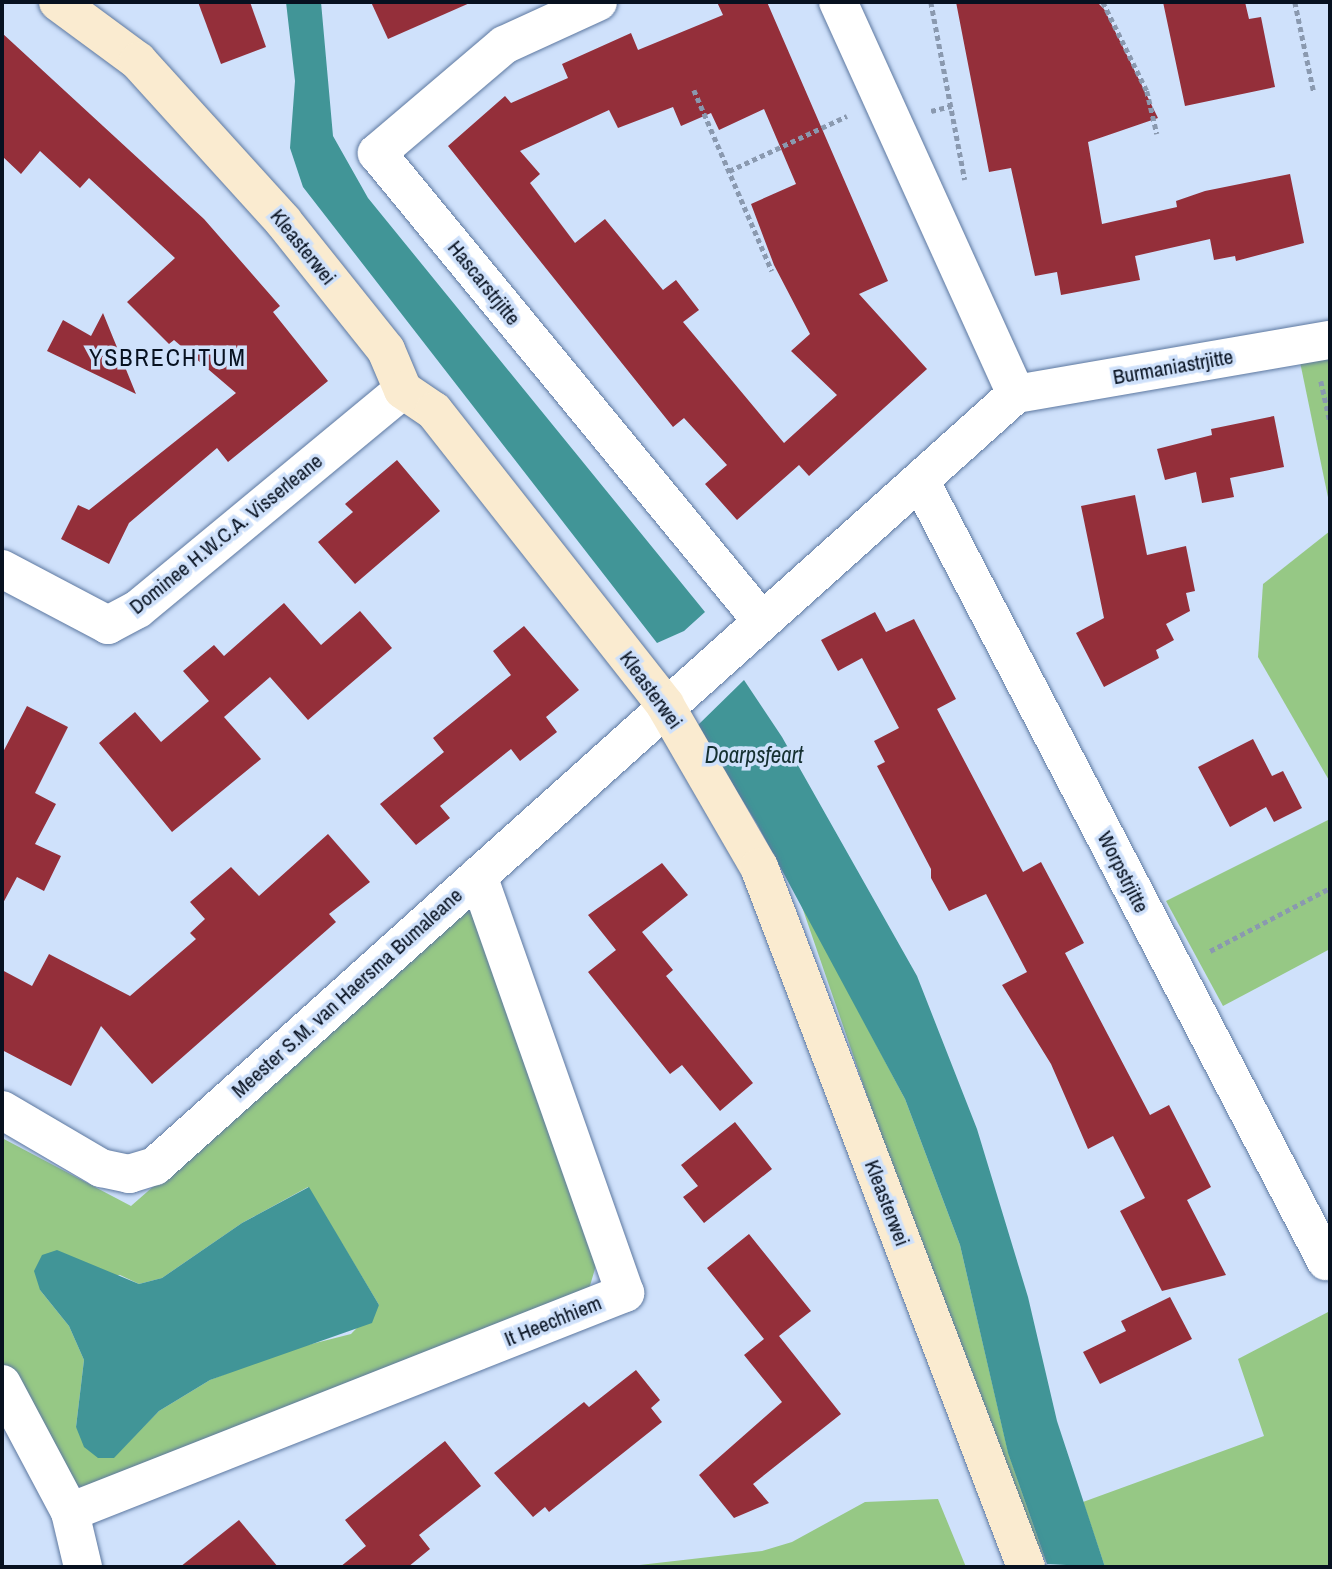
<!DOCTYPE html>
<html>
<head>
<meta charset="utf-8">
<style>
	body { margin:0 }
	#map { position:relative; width:1332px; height:1569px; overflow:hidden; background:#cfe1fb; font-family:"Archivo Narrow",sans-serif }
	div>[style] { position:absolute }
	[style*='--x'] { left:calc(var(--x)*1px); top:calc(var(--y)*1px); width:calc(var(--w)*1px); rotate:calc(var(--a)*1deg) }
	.green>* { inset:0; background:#96c885 }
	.water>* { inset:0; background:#419597 }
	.building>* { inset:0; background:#942f3a }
	.path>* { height:4.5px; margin-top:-2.25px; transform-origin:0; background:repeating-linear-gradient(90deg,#8a99af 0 5px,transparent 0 8.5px) }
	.roads { filter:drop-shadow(0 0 2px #5d78a0) drop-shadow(0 0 2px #5d78a0) }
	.street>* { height:38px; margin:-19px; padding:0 19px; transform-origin:19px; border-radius:19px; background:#fff }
	.secondary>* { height:38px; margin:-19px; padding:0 19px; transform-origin:19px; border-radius:19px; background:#faebd0 }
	span { translate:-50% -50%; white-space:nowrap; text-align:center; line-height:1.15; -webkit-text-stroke:7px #cfe1fb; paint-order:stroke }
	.street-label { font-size:21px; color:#071120 }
	.water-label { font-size:23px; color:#153031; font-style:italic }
	.quarter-label { font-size:24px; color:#071120; letter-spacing:2px }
	.frame { position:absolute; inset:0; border:4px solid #071120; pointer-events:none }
</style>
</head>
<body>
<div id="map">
	<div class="green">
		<div style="clip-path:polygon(1330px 351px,1330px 507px,1299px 357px)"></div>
		<div style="clip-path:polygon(1330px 531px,1330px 782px,1258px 657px,1263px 584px)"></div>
		<div style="clip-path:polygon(1330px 819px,1330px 949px,1223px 1006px,1166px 901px)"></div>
		<div style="clip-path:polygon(800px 901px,905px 1099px,960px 1245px,1008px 1452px,1047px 1564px,1006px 1475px,922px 1255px)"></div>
		<div style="clip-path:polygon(evenodd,470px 909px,597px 1262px,589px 1289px,107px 1490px,59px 1484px,2px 1365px,2px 1138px,131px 1206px,470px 909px,308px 1187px,379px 1305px,351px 1334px,284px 1351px,210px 1380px,159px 1411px,113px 1458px,76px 1427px,84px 1360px,69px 1326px,40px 1290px,120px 1275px,139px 1284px,162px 1278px,242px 1223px,308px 1187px)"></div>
		<div style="clip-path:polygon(1330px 1311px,1330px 1567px,1105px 1567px,1083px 1502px,1264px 1436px,1238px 1359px)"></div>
		<div style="clip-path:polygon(938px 1499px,966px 1567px,622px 1567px,762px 1551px,792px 1542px,865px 1502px)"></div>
	</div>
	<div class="water">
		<div style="clip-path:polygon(286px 2px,321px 2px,333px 136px,368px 198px,705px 612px,684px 631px,657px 643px,303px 187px,290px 148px,295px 81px)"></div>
		<div style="clip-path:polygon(744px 680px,782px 737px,917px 976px,977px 1129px,1028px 1297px,1057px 1421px,1105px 1567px,1047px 1564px,1008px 1453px,960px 1245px,905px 1099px,757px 824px,697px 726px)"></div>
		<div style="clip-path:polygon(309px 1187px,379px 1305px,372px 1323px,210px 1380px,159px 1411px,114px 1458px,98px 1458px,84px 1447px,76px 1427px,84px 1360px,69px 1326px,40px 1290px,34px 1271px,42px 1255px,57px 1250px,139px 1284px,162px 1278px,242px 1223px)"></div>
	</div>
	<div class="building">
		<div style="clip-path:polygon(198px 2px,250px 2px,266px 47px,221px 64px)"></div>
		<div style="clip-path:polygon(371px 2px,472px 2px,388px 39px)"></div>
		<div style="clip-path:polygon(evenodd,717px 2px,767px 2px,888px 281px,859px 294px,927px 369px,809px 476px,799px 465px,737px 520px,705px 484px,727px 465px,684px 418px,673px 427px,448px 146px,505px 96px,511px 103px,568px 78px,562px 64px,631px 33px,638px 50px,723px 15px,717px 2px,673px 107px,681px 126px,711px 113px,719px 130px,764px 109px,796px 184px,751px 204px,774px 265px,810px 334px,791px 351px,837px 395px,784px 443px,683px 322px,699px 310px,676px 280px,663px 290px,605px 219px,575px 243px,530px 183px,540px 174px,520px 151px,609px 110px,618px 128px,673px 107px)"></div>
		<div style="clip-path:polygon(956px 2px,1097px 2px,1104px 9px,1158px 118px,1088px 142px,1102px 224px,1177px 207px,1176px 201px,1205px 191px,1290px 174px,1304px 243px,1236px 261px,1235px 256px,1214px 260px,1210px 239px,1135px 256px,1140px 280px,1061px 295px,1057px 272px,1035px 276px,1011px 168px,989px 172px)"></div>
		<div style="clip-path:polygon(1163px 2px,1245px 2px,1249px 19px,1261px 17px,1275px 87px,1185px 106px)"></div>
		<div style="clip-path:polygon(2px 33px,204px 219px,280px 306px,273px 312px,328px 381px,228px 462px,217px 448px,129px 523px,109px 564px,61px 539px,78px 505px,89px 510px,236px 393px,174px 340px,169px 344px,127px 302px,175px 258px,89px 178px,80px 188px,40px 151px,21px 174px,2px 156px)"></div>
		<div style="clip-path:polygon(103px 313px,136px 394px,47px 351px,63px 320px,91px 336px)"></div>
		<div style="clip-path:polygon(1274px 416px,1284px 467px,1230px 478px,1234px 497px,1202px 503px,1196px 472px,1165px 480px,1157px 449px,1212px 435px,1211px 429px)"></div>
		<div style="clip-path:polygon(397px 460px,440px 511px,355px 584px,318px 542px,353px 512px,345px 504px)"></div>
		<div style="clip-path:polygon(1135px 495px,1147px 555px,1186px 546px,1195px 591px,1186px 593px,1190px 611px,1166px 624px,1174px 640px,1156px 650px,1159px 658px,1104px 687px,1076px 633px,1104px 618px,1081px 506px)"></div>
		<div style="clip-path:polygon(284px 603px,321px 645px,360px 611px,392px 648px,308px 720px,270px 677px,224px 717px,261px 759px,172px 832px,99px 743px,135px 712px,161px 742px,209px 701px,183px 671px,214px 645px,224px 656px)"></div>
		<div style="clip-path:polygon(875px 612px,886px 632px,914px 619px,956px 699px,937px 709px,1023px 872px,1041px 862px,1084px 943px,1065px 953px,1150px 1115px,1169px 1105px,1211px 1187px,1187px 1200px,1226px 1275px,1162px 1291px,1120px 1211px,1145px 1198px,1113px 1136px,1088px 1149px,1051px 1064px,1002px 985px,1027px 972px,986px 894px,949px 911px,931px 878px,931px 869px,877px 766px,885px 762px,874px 741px,899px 728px,862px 658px,838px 671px,821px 640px)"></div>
		<div style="clip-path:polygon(524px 626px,579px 690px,546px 717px,557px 732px,520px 761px,511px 749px,440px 806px,450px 818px,416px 845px,380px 804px,444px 752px,433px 738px,511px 675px,493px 651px)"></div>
		<div style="clip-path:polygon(27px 706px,68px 727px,35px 793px,56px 804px,35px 844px,61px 856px,44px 891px,17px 877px,2px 905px,2px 754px)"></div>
		<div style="clip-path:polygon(1253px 739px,1272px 776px,1283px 771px,1302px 808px,1274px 822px,1266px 807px,1230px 827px,1198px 767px)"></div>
		<div style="clip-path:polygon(328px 834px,370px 882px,329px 914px,336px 922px,152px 1084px,101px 1026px,71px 1086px,2px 1050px,2px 970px,32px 986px,49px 954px,130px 996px,196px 939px,190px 933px,205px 919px,190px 902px,231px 867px,259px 896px)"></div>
		<div style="clip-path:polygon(662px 863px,688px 895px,642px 932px,673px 970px,666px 976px,753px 1083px,720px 1111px,682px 1065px,670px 1074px,588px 972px,616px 950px,588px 915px)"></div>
		<div style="clip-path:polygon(735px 1122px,772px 1169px,704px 1223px,683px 1197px,698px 1186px,681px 1165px)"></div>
		<div style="clip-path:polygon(749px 1234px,811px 1311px,779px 1336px,841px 1414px,753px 1484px,769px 1503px,734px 1518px,699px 1475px,782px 1402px,744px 1355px,764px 1339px,707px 1268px)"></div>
		<div style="clip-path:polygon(1170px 1297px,1192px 1339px,1100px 1384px,1083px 1352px,1126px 1331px,1121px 1321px)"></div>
		<div style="clip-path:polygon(636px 1370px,660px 1400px,651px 1408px,662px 1422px,549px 1512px,545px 1507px,533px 1517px,494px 1473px,584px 1402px,589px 1407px)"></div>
		<div style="clip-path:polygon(445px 1441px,481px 1486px,419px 1535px,430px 1549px,408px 1567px,340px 1567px,366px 1546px,345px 1520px)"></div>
		<div style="clip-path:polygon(239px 1520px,278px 1567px,180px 1567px)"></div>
	</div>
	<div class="path">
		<div style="--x:931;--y:2;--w:181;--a:79.2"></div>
		<div style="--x:1103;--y:2;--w:99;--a:63.7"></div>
		<div style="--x:1147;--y:91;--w:44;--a:76.9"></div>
		<div style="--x:1295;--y:2;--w:93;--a:78.2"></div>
		<div style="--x:694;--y:90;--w:197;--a:66.7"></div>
		<div style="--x:931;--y:111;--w:21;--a:-14"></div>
		<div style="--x:729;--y:171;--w:130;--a:-25"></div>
		<div style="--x:1321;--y:381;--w:42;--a:77.6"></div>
		<div style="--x:1210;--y:951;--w:136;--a:-27.7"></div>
	</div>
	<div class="roads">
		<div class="street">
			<div style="--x:598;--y:2;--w:103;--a:155.4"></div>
			<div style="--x:504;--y:45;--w:167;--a:139.6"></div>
			<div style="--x:377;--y:153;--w:606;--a:50.56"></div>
			<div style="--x:1016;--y:394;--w:319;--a:-9.8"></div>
			<div style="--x:922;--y:484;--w:876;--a:62.53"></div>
			<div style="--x:2;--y:569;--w:120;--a:27.8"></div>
			<div style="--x:108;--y:625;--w:34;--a:-28"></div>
			<div style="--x:138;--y:609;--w:344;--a:-39.6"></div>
			<div style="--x:2;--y:1110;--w:115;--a:30.4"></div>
			<div style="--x:101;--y:1168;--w:29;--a:12"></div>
			<div style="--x:129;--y:1174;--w:27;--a:-17"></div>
			<div style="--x:155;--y:1166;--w:1156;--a:-41.88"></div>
			<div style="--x:1016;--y:394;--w:431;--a:-114.4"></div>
			<div style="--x:2;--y:1384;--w:145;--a:62"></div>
			<div style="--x:70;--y:1512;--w:597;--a:-21.53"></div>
			<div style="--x:625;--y:1293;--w:442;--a:-109.4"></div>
			<div style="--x:70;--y:1512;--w:57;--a:76.7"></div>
		</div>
		<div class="secondary">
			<div style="--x:58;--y:2;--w:99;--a:36.4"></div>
			<div style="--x:138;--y:61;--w:216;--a:47.8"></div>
			<div style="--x:283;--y:221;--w:165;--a:51.4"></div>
			<div style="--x:386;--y:350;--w:43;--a:67"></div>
			<div style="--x:403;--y:390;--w:37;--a:34"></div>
			<div style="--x:434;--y:411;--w:374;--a:51.8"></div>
			<div style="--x:665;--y:705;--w:187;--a:59.9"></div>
			<div style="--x:759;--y:867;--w:749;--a:69.12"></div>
		</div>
	</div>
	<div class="street-label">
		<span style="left:303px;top:247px;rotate:51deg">Kleasterwei</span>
		<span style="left:484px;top:283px;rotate:51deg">Hascarstrjitte</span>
		<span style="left:1173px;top:367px;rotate:-10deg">Burmaniastrjitte</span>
		<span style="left:226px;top:534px;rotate:-39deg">Dominee H.W.C.A. Visserleane</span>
		<span style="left:651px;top:690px;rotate:54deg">Kleasterwei</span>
		<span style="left:1123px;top:872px;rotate:63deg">Worpstrjitte</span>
		<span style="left:347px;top:993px;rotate:-42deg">Meester S.M. van Haersma Bumaleane</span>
		<span style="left:887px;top:1203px;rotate:69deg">Kleasterwei</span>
		<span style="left:553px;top:1321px;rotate:-22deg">It Heechhiem</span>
	</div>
	<div class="water-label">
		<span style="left:754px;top:755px">Doarpsfeart</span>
	</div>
	<div class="quarter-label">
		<span style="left:168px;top:358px">YSBRECHTUM</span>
	</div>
	<div class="frame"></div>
</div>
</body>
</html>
